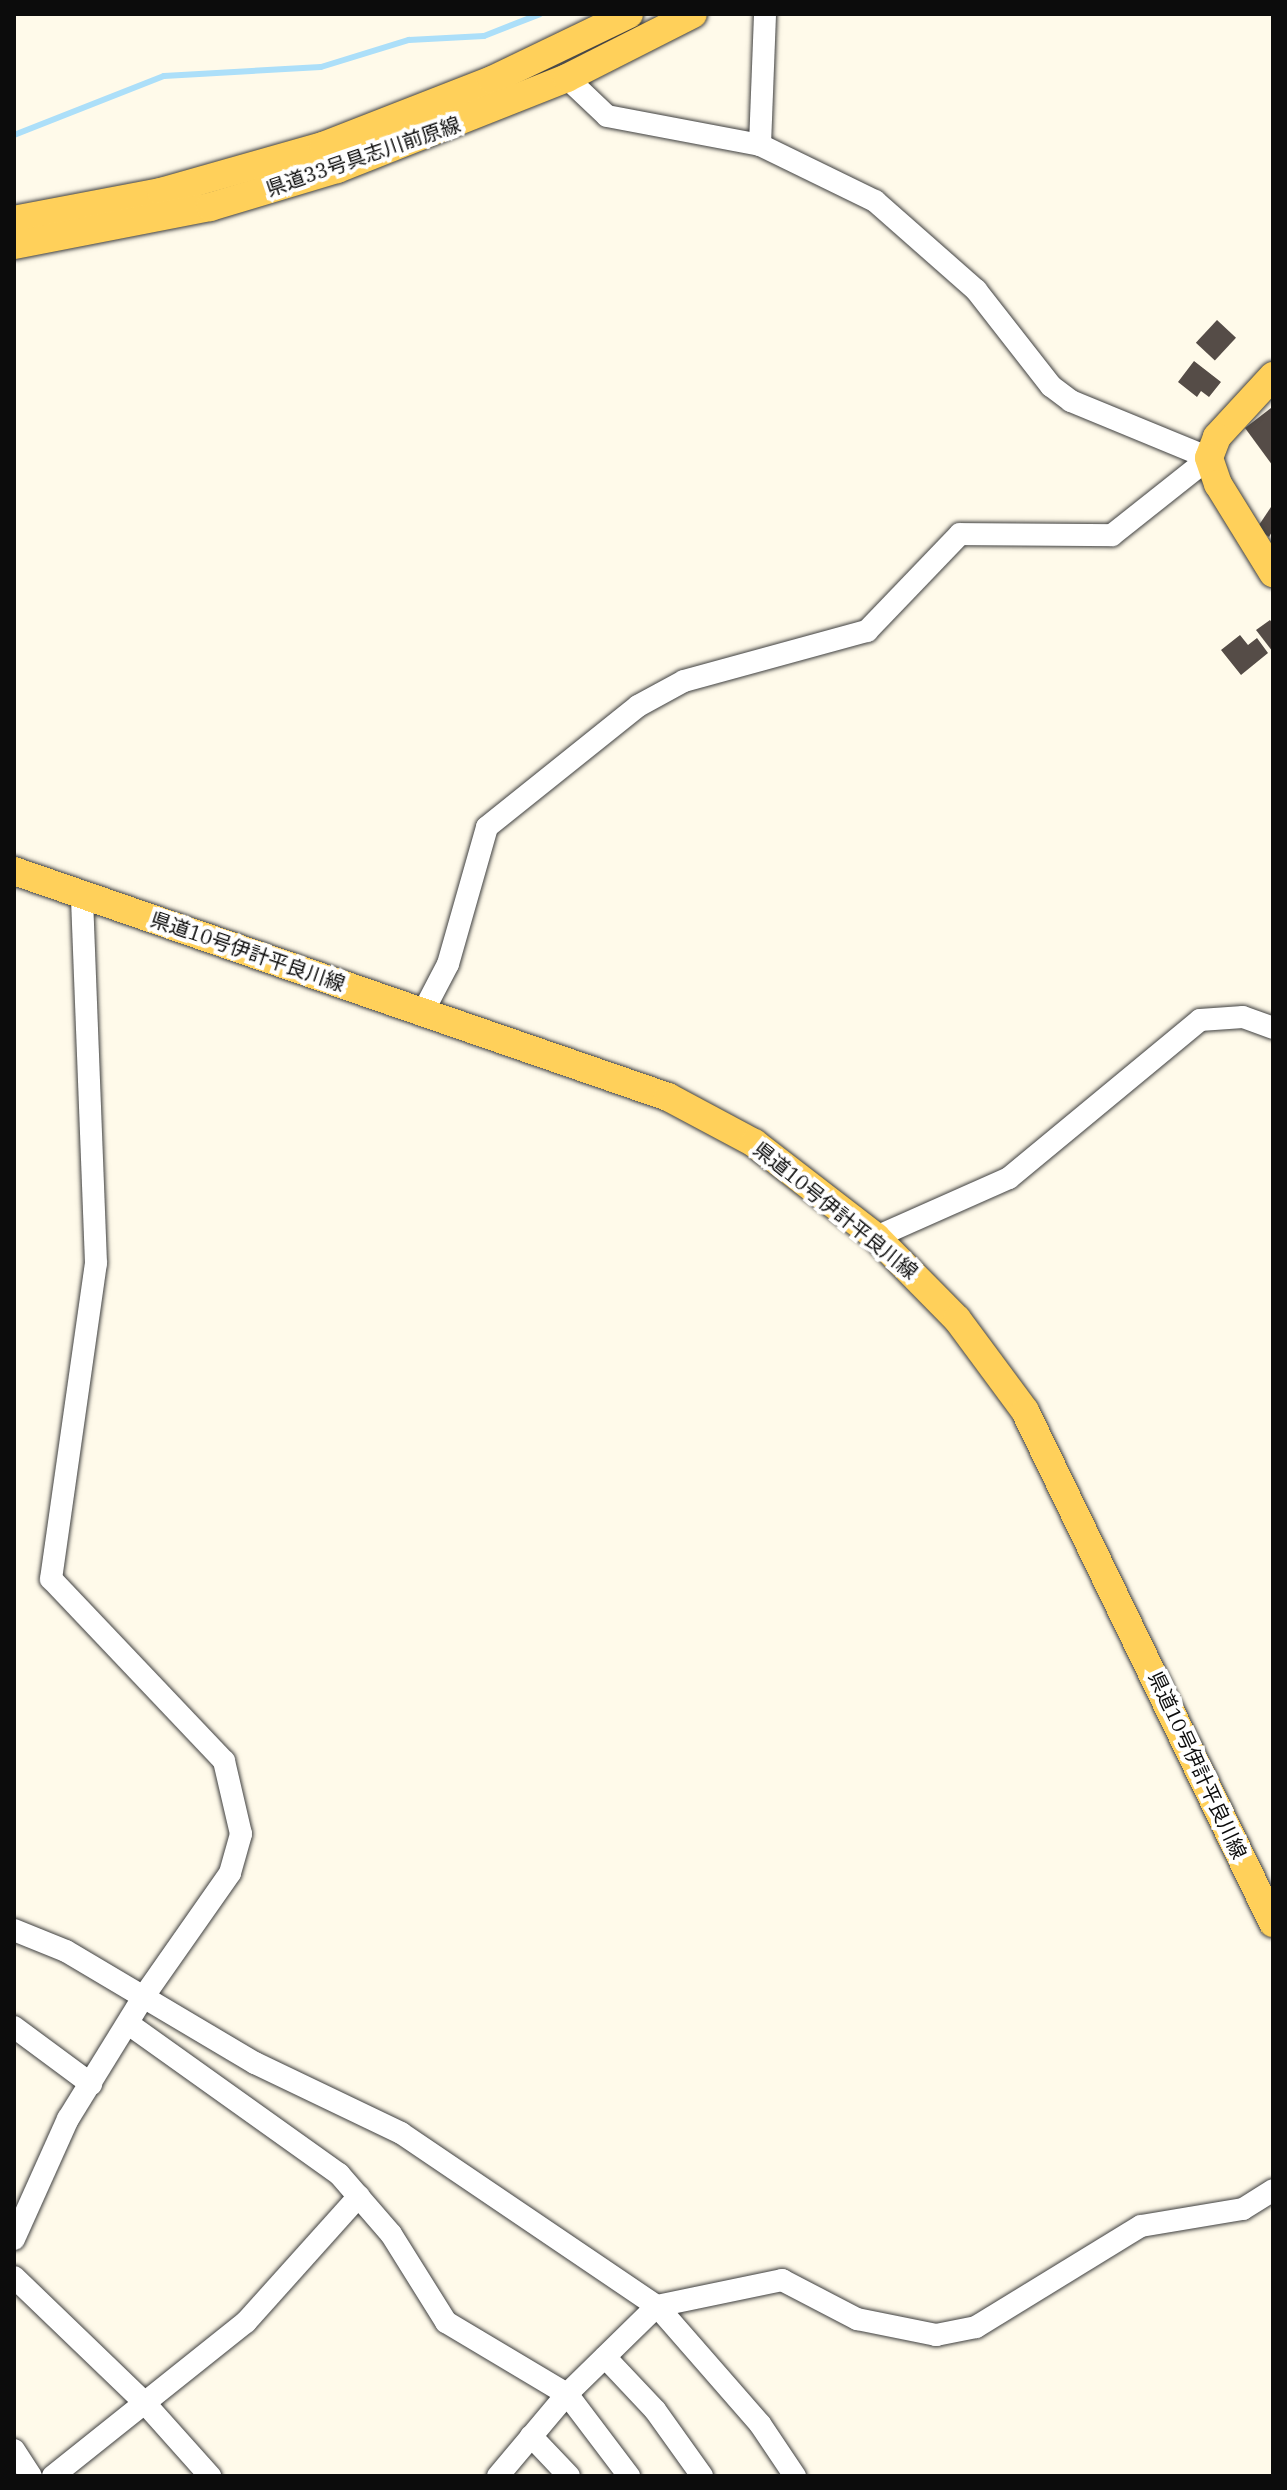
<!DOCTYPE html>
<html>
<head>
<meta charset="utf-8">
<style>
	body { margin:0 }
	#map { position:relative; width:1287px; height:2490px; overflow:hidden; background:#fffaea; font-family:"IBM Plex Serif","Noto Sans JP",serif }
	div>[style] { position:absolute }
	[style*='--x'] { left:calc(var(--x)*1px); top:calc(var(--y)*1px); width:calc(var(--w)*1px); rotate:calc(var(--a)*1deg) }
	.stream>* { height:6px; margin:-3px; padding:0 3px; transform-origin:3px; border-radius:3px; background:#acdff9 }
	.building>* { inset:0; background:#554c47; transform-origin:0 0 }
	.roads { filter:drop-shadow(0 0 2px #3f3f3f) drop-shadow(0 0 2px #3f3f3f) }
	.minor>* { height:22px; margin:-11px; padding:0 11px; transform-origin:11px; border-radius:11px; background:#fff }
	.major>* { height:28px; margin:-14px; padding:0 14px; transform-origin:14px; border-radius:14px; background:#ffd05a }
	span { translate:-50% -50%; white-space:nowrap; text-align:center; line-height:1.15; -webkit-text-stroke:8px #fff; paint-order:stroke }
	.street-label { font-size:20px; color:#0c0c0c }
	.frame { position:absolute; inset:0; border:16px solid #0c0c0c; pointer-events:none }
</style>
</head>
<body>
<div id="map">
	<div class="stream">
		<div style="--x:14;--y:135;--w:161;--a:-21.5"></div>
		<div style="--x:164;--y:76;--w:157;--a:-3.3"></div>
		<div style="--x:321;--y:67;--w:92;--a:-17.1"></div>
		<div style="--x:409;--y:40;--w:75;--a:-3.1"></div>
		<div style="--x:484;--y:36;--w:60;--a:-21.4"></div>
	</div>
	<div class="building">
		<div style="left:1217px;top:320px;width:26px;height:31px;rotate:43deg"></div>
		<div style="clip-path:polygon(1194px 361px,1221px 382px,1209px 397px,1201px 391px,1197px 397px,1178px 382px)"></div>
		<div style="clip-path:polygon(1271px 408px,1273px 410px,1273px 466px,1245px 428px)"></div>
		<div style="clip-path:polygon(1273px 504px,1273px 530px,1269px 537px,1257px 528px)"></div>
		<div style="clip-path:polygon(1270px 620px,1273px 624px,1273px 652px,1256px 630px)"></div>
		<div style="clip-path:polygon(1240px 635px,1248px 645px,1257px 638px,1268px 653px,1241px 675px,1221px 650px)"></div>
	</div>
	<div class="roads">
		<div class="minor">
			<div style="--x:567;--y:78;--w:55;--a:43.5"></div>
			<div style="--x:607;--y:116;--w:156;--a:10.7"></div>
			<div style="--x:760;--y:145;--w:128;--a:26"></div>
			<div style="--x:875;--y:201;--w:135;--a:41.4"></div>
			<div style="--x:976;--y:290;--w:122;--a:52"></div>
			<div style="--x:1051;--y:386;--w:25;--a:37"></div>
			<div style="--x:1071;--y:401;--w:149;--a:22.4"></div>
			<div style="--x:760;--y:145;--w:131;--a:-87.8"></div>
			<div style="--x:424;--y:1010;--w:52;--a:-62.4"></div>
			<div style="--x:448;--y:964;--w:142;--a:-74.1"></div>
			<div style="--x:487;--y:827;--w:193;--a:-38.7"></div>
			<div style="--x:638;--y:706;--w:52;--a:-28.5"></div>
			<div style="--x:684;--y:681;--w:190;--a:-15.3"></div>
			<div style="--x:867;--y:631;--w:134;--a:-46.2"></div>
			<div style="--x:960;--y:534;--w:152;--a:0.4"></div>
			<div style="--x:1112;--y:535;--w:124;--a:-38.4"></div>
			<div style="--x:876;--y:1237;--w:145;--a:-23.9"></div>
			<div style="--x:1009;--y:1178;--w:248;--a:-39.6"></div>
			<div style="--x:1200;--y:1020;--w:43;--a:-4"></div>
			<div style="--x:1243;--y:1017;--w:32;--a:20"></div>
			<div style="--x:14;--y:1930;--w:56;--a:22"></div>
			<div style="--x:66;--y:1951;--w:220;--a:30.7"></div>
			<div style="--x:255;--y:2063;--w:162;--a:25.6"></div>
			<div style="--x:401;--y:2133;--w:309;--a:34.1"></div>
			<div style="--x:657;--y:2306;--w:157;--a:48.9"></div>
			<div style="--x:760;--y:2424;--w:63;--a:56.1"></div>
			<div style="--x:130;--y:2025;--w:257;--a:35.5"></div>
			<div style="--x:339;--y:2174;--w:79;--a:49.1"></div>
			<div style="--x:391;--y:2234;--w:104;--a:58"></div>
			<div style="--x:446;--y:2322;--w:141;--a:30.8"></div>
			<div style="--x:567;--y:2394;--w:103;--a:52.9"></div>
			<div style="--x:14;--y:2027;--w:96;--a:36.5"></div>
			<div style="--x:14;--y:2239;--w:132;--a:-65.8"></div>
			<div style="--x:68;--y:2119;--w:145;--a:-58.3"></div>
			<div style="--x:144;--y:1996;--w:150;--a:-55"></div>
			<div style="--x:230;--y:1873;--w:41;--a:-74.2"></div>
			<div style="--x:241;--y:1834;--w:75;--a:-103.1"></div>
			<div style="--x:224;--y:1761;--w:251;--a:-133.5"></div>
			<div style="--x:51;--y:1579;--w:319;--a:-81.9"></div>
			<div style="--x:96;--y:1263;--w:369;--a:-92.2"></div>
			<div style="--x:14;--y:2277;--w:179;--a:43.9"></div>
			<div style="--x:143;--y:2401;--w:101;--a:48.2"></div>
			<div style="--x:605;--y:2357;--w:73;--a:46.7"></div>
			<div style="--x:655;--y:2410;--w:81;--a:54.5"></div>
			<div style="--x:531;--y:2436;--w:55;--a:46.5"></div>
			<div style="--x:14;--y:2450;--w:31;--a:57"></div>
			<div style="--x:53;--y:2476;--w:247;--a:-38.6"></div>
			<div style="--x:246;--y:2322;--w:169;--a:-48.1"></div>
			<div style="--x:498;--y:2476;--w:107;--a:-49.9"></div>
			<div style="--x:567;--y:2394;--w:126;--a:-44.4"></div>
			<div style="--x:657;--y:2306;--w:128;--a:-11.7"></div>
			<div style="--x:782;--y:2280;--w:85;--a:27.5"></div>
			<div style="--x:857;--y:2319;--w:81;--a:11.4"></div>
			<div style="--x:936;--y:2335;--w:41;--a:-11.3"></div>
			<div style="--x:976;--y:2327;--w:193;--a:-31.5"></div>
			<div style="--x:1141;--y:2226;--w:103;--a:-9.5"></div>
			<div style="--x:1243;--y:2209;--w:36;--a:-32"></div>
		</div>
		<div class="major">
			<div style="--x:14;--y:220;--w:150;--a:-10.8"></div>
			<div style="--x:161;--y:192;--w:168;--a:-15.9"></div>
			<div style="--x:323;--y:146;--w:181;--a:-21.3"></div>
			<div style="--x:492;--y:80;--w:152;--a:-25.7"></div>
			<div style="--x:14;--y:245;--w:200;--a:-11"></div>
			<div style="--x:210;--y:207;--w:133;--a:-16.7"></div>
			<div style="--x:337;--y:169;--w:247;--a:-21.6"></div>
			<div style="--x:567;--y:78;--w:141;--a:-26.9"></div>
			<div style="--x:1273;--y:376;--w:83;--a:132.6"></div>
			<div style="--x:1217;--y:437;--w:22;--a:111"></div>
			<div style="--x:1209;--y:458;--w:28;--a:71"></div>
			<div style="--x:1218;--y:484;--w:105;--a:58.3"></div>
			<div style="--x:14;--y:871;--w:692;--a:19.06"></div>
			<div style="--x:668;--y:1097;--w:98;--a:28.1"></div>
			<div style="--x:754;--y:1143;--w:154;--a:37.6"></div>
			<div style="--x:876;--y:1237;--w:115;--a:45.4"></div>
			<div style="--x:957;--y:1319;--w:114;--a:53.5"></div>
			<div style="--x:1025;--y:1411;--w:569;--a:64.16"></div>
		</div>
	</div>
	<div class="street-label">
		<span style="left:363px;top:156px;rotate:-19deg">県道33号具志川前原線</span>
		<span style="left:248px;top:951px;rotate:19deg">県道10号伊計平良川線</span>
		<span style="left:836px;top:1210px;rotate:39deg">県道10号伊計平良川線</span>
		<span style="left:1198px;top:1765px;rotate:65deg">県道10号伊計平良川線</span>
	</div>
	<div class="frame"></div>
</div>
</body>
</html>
